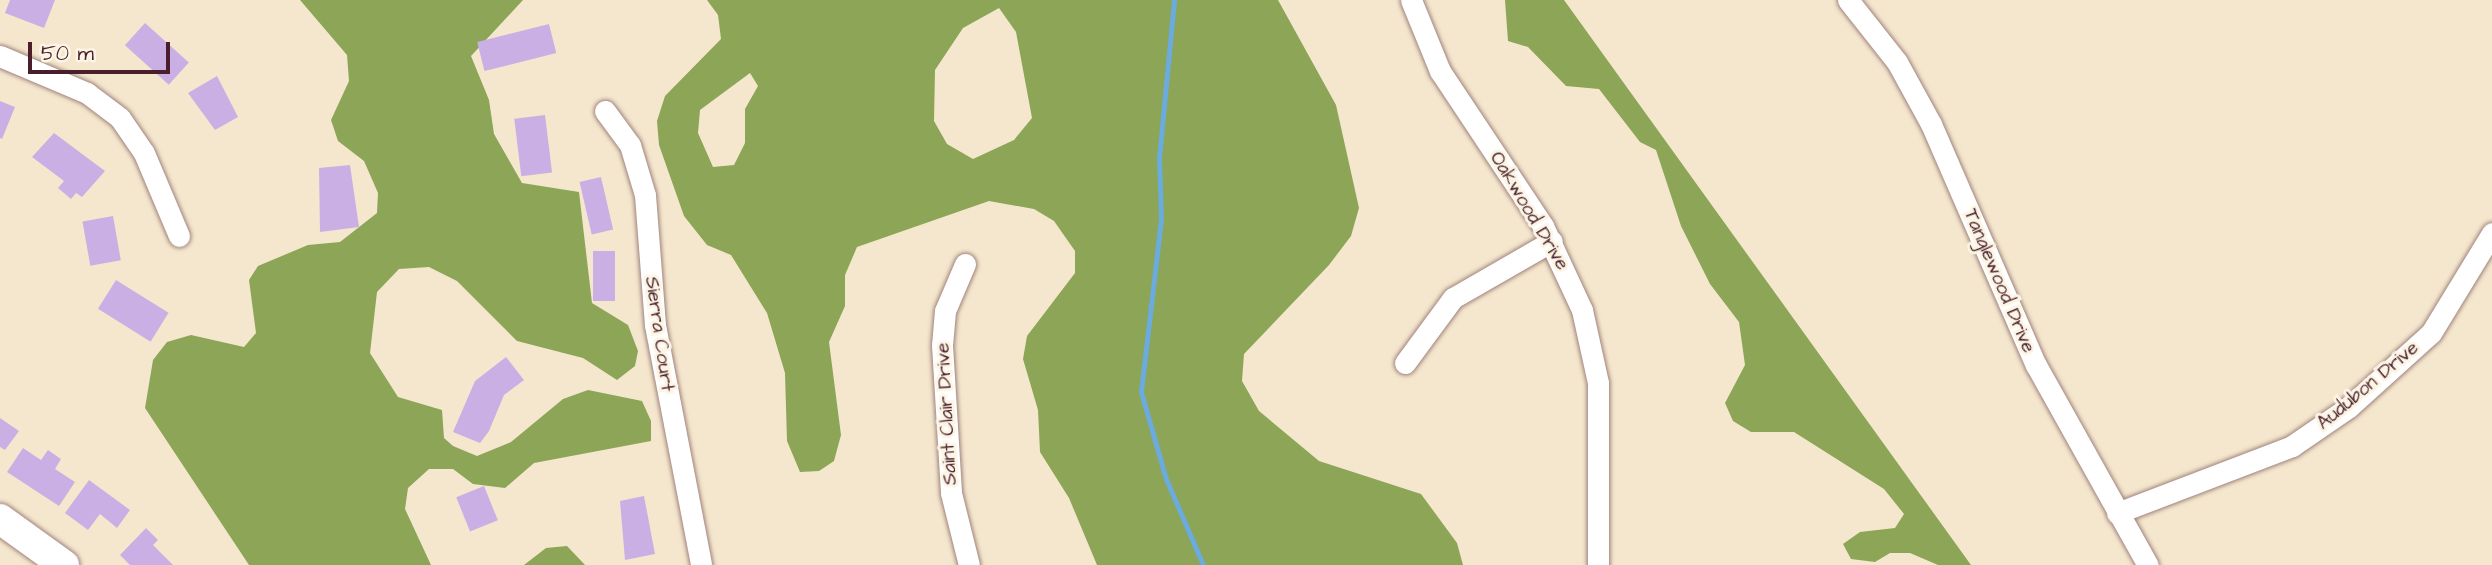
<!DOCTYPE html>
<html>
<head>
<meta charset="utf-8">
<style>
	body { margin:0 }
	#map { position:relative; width:2492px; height:565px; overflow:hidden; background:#f5e7ce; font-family:"Architects Daughter",sans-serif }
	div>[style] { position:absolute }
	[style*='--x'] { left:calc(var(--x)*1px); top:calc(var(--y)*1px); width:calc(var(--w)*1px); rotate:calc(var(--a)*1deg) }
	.forest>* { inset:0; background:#8ca556 }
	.stream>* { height:5px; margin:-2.5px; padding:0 2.5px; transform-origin:2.5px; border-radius:2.5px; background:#6babde }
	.building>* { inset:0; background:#caafe5; transform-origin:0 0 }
	.roads { filter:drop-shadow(0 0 2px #a0837c) drop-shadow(0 0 2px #a0837c) }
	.street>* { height:21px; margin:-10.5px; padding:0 10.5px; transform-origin:10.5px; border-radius:10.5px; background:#fff }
	.secondary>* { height:30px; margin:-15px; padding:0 15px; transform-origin:15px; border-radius:15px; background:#fff }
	span { translate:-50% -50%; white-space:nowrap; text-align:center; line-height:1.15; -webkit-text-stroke:6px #fcf5e5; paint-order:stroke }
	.street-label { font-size:19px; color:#4a1f2b }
	.scale { position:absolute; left:28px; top:42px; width:142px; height:32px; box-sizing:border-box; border:4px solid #4a1f2b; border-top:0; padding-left:9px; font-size:21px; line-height:24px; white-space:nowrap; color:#4a1f2b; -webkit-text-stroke:5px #fcf5e5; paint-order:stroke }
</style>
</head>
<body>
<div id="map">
	<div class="forest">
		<div style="clip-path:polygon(300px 0,523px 0,471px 56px,489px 100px,494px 134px,522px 183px,579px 192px,592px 303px,628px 325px,638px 351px,635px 366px,617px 380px,583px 358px,517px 341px,457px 281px,429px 267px,399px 269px,377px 292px,370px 353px,398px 397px,442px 410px,444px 438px,453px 446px,477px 456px,511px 442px,563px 399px,588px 390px,642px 401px,651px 421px,651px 441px,534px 463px,505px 488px,473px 484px,453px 469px,429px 469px,408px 488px,405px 509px,431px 565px,249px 565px,145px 408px,153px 360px,167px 342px,191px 335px,244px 347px,256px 333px,249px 280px,258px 266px,308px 245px,340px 242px,377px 213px,378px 193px,364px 161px,338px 141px,331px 120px,349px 81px,347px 55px)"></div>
		<div style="clip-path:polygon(evenodd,707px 0,1278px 0,1336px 105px,1359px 208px,1351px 236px,1329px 265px,1244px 354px,1242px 381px,1259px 411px,1319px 461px,1421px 494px,1457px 543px,1463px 565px,1097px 565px,1069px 498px,1040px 452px,1038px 410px,1023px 359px,1027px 336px,1075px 273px,1075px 251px,1054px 221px,1034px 209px,989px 201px,857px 247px,845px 275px,845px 306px,829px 342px,841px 435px,834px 461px,819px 471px,800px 472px,787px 441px,785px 373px,767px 313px,731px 255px,707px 245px,684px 216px,659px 145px,657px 121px,665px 96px,721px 39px,718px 15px,707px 0,999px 8px,1016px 32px,1032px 118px,1014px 140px,973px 159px,947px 144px,934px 121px,935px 70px,963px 28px,999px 8px,707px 0,750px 73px,758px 86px,745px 109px,745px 143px,734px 165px,713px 167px,698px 133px,700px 110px,750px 73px)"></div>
		<div style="clip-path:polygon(1505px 0,1564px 0,1971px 565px,1938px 565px,1910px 553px,1890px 553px,1875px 562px,1851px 559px,1843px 544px,1860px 532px,1895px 528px,1904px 514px,1884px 489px,1794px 432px,1751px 432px,1733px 421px,1725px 403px,1745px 365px,1739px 322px,1710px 284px,1681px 226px,1656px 150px,1640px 142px,1599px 89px,1566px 86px,1528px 47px,1508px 41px)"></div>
		<div style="clip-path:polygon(567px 546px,585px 565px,524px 565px,546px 548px)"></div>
	</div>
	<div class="stream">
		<div style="--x:1174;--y:0;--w:159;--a:95.4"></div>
		<div style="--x:1159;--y:158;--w:61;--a:88.1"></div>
		<div style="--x:1161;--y:219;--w:174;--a:96.6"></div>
		<div style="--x:1141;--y:392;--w:91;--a:74"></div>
		<div style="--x:1166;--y:479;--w:94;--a:66.7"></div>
	</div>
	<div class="building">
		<div style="clip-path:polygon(10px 0,55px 0,44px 28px,5px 13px)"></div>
		<div style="left:145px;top:23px;width:59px;height:30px;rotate:42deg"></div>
		<div style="left:549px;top:24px;width:30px;height:74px;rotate:76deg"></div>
		<div style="clip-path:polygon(217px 76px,238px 117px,215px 130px,188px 93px)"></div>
		<div style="clip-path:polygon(0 101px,15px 107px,2px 139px,0 138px)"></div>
		<div style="left:545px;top:115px;width:58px;height:31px;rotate:83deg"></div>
		<div style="clip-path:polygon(54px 133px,105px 171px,82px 197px,76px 193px,71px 199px,58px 188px,64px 181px,32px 157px)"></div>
		<div style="clip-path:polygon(350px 165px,359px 227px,320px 232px,319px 168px)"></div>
		<div style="left:601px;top:177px;width:54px;height:22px;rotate:77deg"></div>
		<div style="left:113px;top:216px;width:45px;height:31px;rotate:80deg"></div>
		<div style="left:593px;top:251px;width:22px;height:50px"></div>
		<div style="left:116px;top:280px;width:62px;height:34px;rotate:32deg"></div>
		<div style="clip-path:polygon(506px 357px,524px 380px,504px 395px,489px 431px,480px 443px,453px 432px,475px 381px)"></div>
		<div style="clip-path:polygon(0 418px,19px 431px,5px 450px,0 447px)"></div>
		<div style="clip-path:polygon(23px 448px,41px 460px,48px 450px,61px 459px,55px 469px,75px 482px,59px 506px,7px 472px)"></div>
		<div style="clip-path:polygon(89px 480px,130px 510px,117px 528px,100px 514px,88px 530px,65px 513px)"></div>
		<div style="left:484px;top:486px;width:37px;height:30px;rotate:68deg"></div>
		<div style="clip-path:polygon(644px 496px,655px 554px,625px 560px,620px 501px)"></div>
		<div style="clip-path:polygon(146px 528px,158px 540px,153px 545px,173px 565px,130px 565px,120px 555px)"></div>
	</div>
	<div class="roads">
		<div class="street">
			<div style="--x:1411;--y:0;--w:77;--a:67.8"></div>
			<div style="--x:1440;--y:71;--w:186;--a:56.4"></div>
			<div style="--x:1543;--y:226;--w:93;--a:65.1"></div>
			<div style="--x:1582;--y:310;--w:75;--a:77.6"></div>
			<div style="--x:1598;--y:383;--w:182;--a:90"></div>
			<div style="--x:1848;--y:0;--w:79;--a:51.7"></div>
			<div style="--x:1897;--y:62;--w:71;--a:61.3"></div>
			<div style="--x:1931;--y:124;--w:263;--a:66.5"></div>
			<div style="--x:2036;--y:365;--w:229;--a:60.8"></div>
			<div style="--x:0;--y:56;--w:95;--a:23"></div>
			<div style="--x:87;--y:93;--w:41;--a:37.1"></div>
			<div style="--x:120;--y:118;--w:42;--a:55.6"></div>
			<div style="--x:144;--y:153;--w:90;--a:67.1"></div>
			<div style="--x:605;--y:111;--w:42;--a:53.7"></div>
			<div style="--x:630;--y:145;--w:52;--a:73.3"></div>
			<div style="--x:645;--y:195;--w:130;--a:85.6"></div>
			<div style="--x:655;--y:325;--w:244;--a:79.1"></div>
			<div style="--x:965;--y:264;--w:51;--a:113.1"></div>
			<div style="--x:945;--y:311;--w:34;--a:95"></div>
			<div style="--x:942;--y:345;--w:148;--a:86.5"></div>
			<div style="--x:951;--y:493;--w:74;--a:76"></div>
			<div style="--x:1405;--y:363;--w:81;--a:-53.6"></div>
			<div style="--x:1453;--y:298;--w:114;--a:-29.9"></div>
			<div style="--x:2117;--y:513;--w:187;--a:-20.9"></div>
			<div style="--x:2292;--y:446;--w:69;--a:-34.4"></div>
			<div style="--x:2349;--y:407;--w:110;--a:-42.1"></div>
			<div style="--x:2431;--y:333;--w:117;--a:-58.6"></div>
		</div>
		<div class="secondary">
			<div style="--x:0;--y:519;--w:79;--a:35.7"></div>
		</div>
	</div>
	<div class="street-label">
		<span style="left:1529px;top:211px;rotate:59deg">Oakwood Drive</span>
		<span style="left:1999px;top:281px;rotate:67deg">Tanglewood Drive</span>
		<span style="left:659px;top:334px;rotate:82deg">Sierra Court</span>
		<span style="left:2368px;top:386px;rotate:-40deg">Audubon Drive</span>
		<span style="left:947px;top:414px;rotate:-93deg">Saint Clair Drive</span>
	</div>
	<div class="scale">50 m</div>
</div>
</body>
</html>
